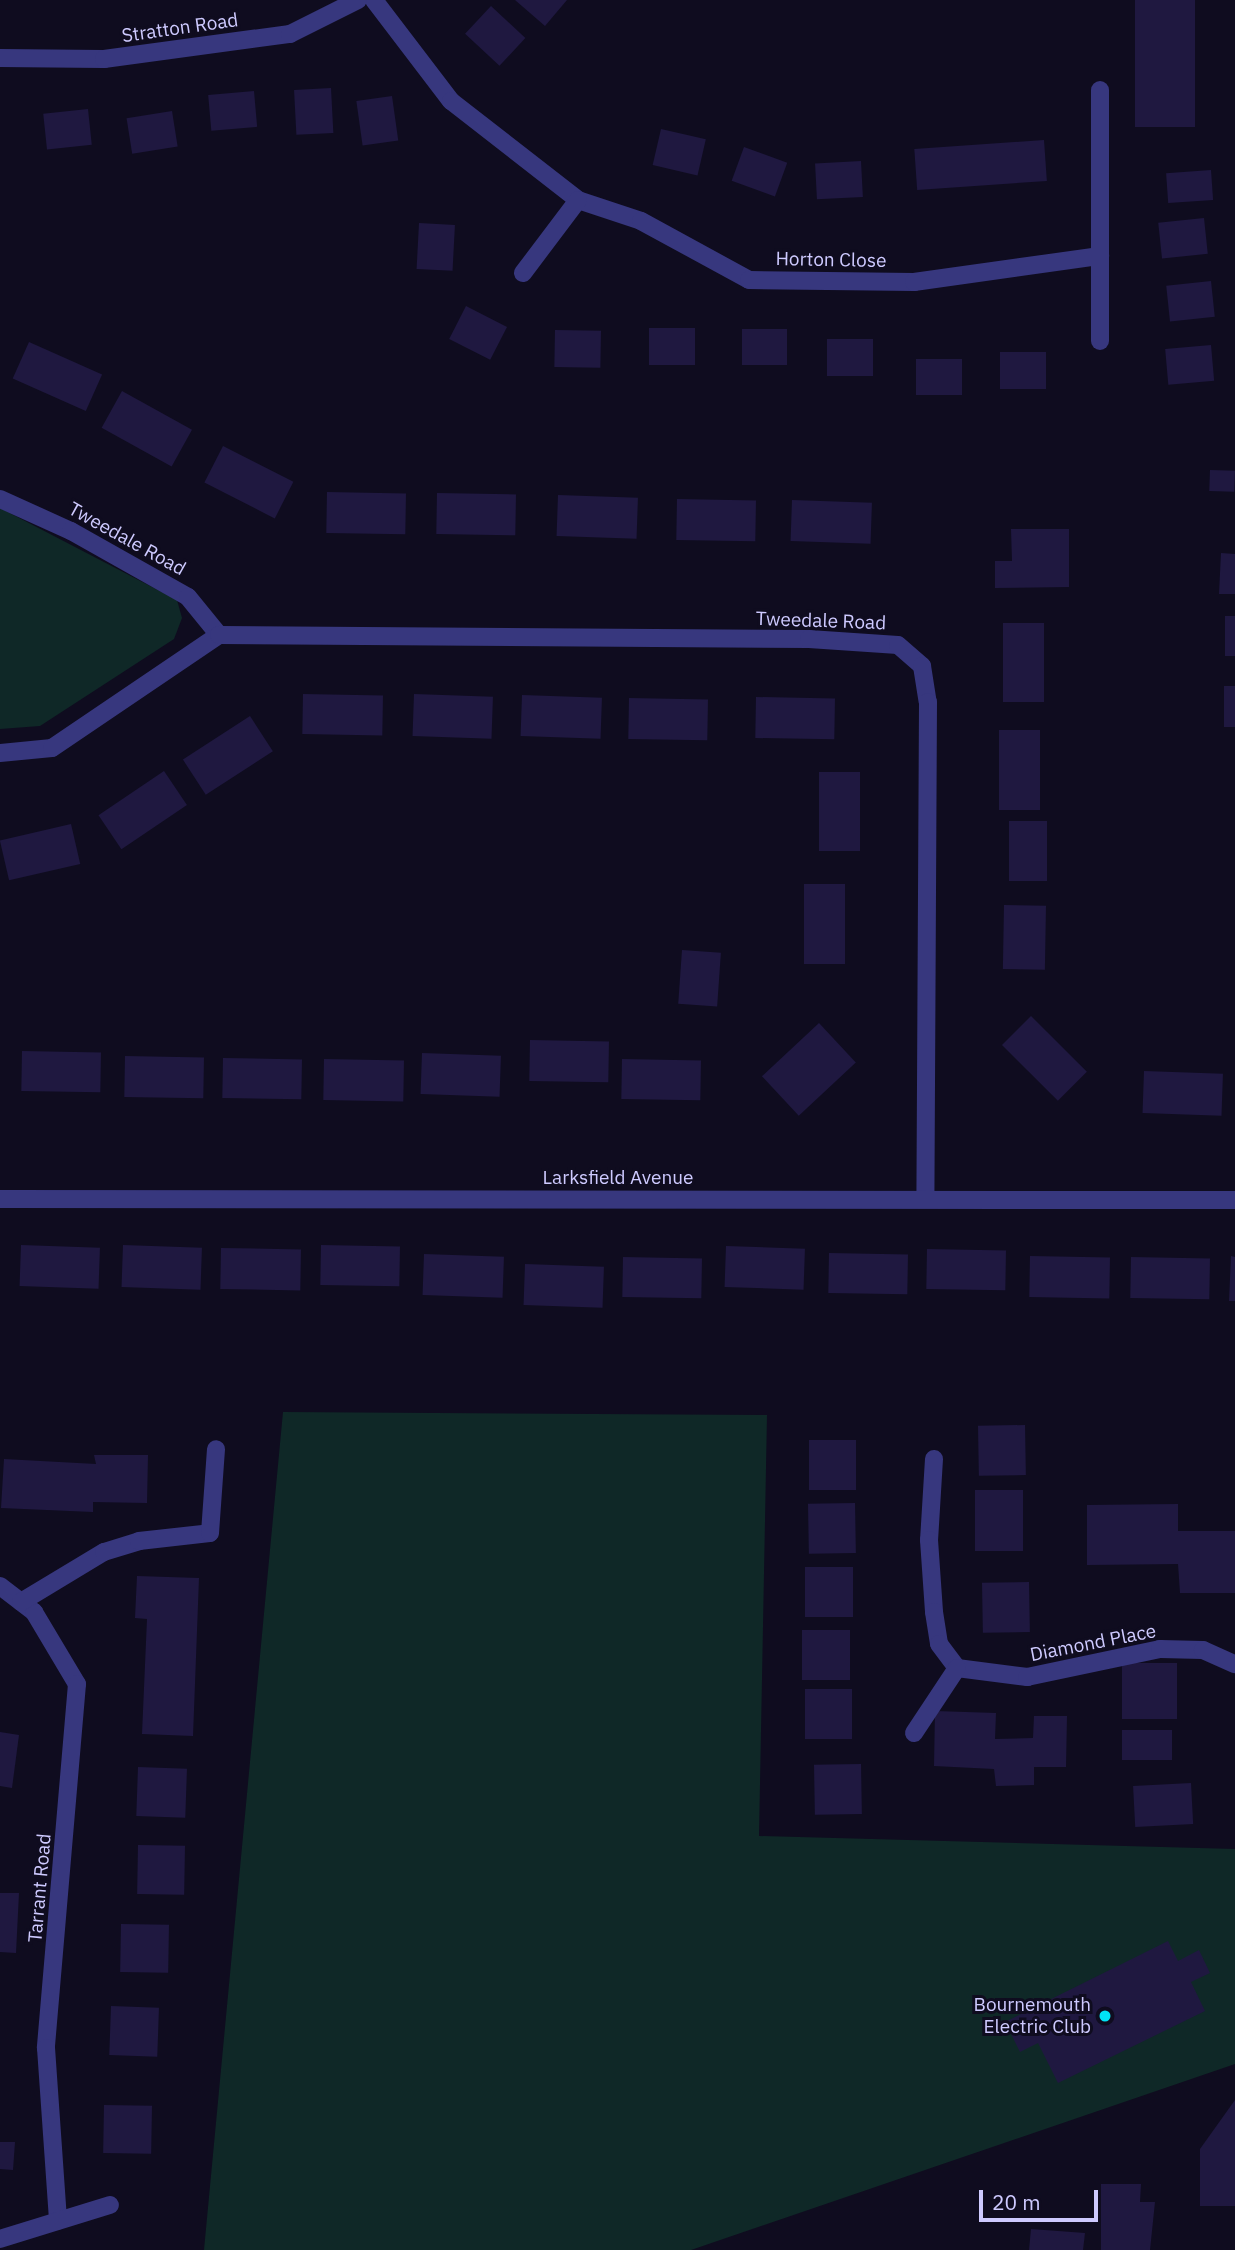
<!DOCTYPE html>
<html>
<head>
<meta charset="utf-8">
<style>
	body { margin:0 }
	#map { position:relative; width:1235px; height:2250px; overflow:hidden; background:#0f0c1f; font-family:"IBM Plex Sans",sans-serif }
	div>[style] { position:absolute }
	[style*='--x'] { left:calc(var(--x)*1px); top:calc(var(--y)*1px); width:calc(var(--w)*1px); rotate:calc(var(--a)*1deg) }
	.green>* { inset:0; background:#0f2827 }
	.building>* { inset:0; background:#1f1840; transform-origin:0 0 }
	.minor>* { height:18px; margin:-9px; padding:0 9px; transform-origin:9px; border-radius:9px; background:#37377e }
	.dots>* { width:19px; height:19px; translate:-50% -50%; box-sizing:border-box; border:4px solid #0f0c1f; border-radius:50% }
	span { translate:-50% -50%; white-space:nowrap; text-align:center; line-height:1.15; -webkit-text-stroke:6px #0f0c1f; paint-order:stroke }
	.street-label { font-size:19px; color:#cecaff }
	.poi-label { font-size:19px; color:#cecaff }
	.right { translate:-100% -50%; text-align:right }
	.scale { position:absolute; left:979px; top:2190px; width:119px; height:32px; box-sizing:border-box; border:4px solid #cecaff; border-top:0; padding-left:9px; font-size:21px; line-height:24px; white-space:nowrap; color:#cecaff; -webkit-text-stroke:5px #0f0c1f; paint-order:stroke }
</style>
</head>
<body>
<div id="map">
	<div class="green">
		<div style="clip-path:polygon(0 508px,177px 600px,182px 618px,174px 639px,40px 726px,0 729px)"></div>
		<div style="clip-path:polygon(283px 1412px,767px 1415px,759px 1836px,1235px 1849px,1235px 2064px,691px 2250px,204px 2250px)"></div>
	</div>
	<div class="building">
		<div style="clip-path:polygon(515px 0,567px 0,545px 26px)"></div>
		<div style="left:1135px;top:0;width:60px;height:127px"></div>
		<div style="left:491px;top:6px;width:47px;height:38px;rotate:43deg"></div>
		<div style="left:331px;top:88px;width:45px;height:37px;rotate:87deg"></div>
		<div style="left:254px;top:91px;width:36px;height:46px;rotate:85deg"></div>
		<div style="left:392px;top:96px;width:45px;height:36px;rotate:82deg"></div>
		<div style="left:88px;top:109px;width:36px;height:45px;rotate:84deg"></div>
		<div style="left:172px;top:111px;width:36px;height:46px;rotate:81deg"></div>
		<div style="left:661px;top:129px;width:46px;height:37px;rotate:13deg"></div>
		<div style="left:1044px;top:140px;width:41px;height:130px;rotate:86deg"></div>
		<div style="left:744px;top:147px;width:46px;height:36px;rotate:20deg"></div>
		<div style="left:861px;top:161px;width:36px;height:46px;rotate:87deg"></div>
		<div style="left:1211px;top:170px;width:30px;height:45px;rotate:86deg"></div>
		<div style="left:1204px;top:218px;width:36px;height:46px;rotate:84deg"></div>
		<div style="left:419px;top:223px;width:36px;height:46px;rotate:3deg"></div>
		<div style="left:1211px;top:281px;width:36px;height:45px;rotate:84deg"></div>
		<div style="left:466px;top:306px;width:46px;height:37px;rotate:27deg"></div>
		<div style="left:649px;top:328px;width:46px;height:37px"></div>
		<div style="left:742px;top:329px;width:45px;height:36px"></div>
		<div style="left:555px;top:330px;width:46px;height:37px;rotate:1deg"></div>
		<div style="left:827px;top:339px;width:46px;height:37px"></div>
		<div style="left:29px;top:342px;width:80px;height:40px;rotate:24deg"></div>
		<div style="left:1211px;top:345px;width:36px;height:46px;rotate:85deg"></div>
		<div style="left:1000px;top:352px;width:46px;height:37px"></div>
		<div style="left:916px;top:359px;width:46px;height:36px"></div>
		<div style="left:122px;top:391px;width:80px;height:42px;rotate:29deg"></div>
		<div style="left:223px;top:446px;width:79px;height:41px;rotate:27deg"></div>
		<div style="left:1210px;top:470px;width:25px;height:21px;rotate:2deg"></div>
		<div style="left:327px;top:492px;width:79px;height:41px;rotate:1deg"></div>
		<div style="left:437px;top:493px;width:79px;height:41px;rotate:1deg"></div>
		<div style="left:558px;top:495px;width:80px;height:41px;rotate:2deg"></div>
		<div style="left:677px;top:499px;width:79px;height:41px;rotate:1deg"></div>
		<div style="left:792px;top:500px;width:80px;height:41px;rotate:2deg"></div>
		<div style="clip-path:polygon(1011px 529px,1069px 529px,1069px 587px,995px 588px,995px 561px,1012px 561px)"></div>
		<div style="clip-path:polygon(1221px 553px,1235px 554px,1235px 594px,1219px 594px)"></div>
		<div style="left:1225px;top:616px;width:10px;height:40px"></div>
		<div style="left:1003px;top:623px;width:41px;height:79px"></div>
		<div style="left:1224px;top:686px;width:11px;height:41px"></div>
		<div style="left:303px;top:694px;width:80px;height:40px;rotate:1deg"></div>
		<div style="left:414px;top:694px;width:79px;height:42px;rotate:2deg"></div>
		<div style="left:522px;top:695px;width:80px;height:41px;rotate:2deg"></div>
		<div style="left:756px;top:697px;width:79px;height:41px;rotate:1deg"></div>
		<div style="left:629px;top:698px;width:79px;height:41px;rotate:1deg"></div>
		<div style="left:250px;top:716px;width:42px;height:80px;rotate:57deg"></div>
		<div style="left:999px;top:730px;width:41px;height:80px"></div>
		<div style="left:164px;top:771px;width:41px;height:79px;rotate:56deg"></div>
		<div style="left:860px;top:772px;width:79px;height:41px;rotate:90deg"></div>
		<div style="left:1009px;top:821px;width:38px;height:60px"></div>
		<div style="left:71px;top:824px;width:41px;height:73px;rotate:77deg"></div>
		<div style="left:845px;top:884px;width:80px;height:41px;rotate:90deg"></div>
		<div style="left:1004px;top:905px;width:42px;height:64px;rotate:1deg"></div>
		<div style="left:682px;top:950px;width:39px;height:54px;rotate:4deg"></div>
		<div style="left:1031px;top:1016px;width:79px;height:41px;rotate:45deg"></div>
		<div style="left:819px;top:1023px;width:54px;height:78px;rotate:47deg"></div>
		<div style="left:530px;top:1040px;width:79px;height:41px;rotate:1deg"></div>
		<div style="left:22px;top:1051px;width:79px;height:40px;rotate:1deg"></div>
		<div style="left:422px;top:1053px;width:79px;height:41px;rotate:2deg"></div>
		<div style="left:125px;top:1056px;width:79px;height:41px;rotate:1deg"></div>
		<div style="left:223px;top:1058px;width:79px;height:40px;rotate:1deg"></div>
		<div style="left:324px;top:1059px;width:80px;height:41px;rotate:1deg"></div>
		<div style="left:622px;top:1059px;width:79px;height:40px;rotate:1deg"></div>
		<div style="left:1144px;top:1071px;width:79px;height:42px;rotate:2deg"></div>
		<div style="left:21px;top:1245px;width:79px;height:41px;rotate:2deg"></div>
		<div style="left:123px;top:1245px;width:79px;height:42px;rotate:2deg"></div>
		<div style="left:321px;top:1245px;width:79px;height:40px;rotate:1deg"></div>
		<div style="left:726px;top:1246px;width:79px;height:41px;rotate:2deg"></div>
		<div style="left:221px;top:1248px;width:80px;height:41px;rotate:1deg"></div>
		<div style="left:927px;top:1249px;width:79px;height:40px;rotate:1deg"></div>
		<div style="left:829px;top:1253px;width:79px;height:40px;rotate:1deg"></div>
		<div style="left:424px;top:1254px;width:80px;height:41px;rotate:2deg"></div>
		<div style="left:1030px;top:1256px;width:80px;height:41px;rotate:1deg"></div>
		<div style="clip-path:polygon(1231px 1256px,1235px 1257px,1235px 1301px,1229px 1301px)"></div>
		<div style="left:623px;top:1257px;width:79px;height:40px;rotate:1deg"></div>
		<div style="left:1131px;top:1257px;width:79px;height:41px;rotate:1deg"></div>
		<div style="left:525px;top:1264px;width:79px;height:41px;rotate:2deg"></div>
		<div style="left:1025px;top:1425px;width:50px;height:47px;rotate:89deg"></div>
		<div style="left:856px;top:1440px;width:50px;height:47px;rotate:90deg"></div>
		<div style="clip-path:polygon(94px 1455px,148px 1455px,147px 1503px,93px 1502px,93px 1512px,1px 1508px,4px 1459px,96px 1464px)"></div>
		<div style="left:975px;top:1490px;width:48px;height:61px"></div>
		<div style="left:855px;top:1503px;width:50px;height:47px;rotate:89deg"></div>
		<div style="clip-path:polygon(1178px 1504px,1178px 1531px,1235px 1531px,1235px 1593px,1180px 1593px,1178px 1564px,1087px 1565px,1087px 1505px)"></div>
		<div style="left:853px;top:1567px;width:50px;height:48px;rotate:90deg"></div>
		<div style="clip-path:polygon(137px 1576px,199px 1578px,193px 1736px,142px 1734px,147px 1619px,135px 1618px)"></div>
		<div style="left:1029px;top:1582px;width:50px;height:47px;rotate:89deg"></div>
		<div style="left:802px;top:1630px;width:48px;height:50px"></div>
		<div style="left:1122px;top:1663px;width:55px;height:56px"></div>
		<div style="left:805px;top:1689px;width:47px;height:50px"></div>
		<div style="clip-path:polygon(935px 1711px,996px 1713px,995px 1739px,1033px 1738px,1034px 1716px,1067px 1716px,1066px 1767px,1034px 1767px,1034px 1785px,996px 1786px,994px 1769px,934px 1766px)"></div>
		<div style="left:1172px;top:1730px;width:30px;height:50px;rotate:90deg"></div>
		<div style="clip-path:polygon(0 1732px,19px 1735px,12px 1788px,0 1786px)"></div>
		<div style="left:861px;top:1764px;width:50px;height:47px;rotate:89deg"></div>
		<div style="left:138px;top:1767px;width:49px;height:49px;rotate:2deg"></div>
		<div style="left:1191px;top:1783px;width:41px;height:58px;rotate:87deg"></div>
		<div style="left:138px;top:1845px;width:47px;height:49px;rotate:1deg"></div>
		<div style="clip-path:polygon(0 1893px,19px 1893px,16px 1953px,0 1952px)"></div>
		<div style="left:121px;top:1924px;width:48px;height:48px;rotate:1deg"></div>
		<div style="clip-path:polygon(1168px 1941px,1178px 1961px,1199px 1950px,1210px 1973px,1191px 1982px,1205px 2011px,1058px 2083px,1038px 2043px,1020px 2052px,1005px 2022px)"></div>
		<div style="left:111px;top:2006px;width:48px;height:49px;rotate:2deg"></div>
		<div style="clip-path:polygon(1235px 2100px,1235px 2206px,1200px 2206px,1200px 2149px)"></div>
		<div style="left:104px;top:2105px;width:48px;height:48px;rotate:1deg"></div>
		<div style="clip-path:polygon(0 2142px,15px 2142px,13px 2170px,0 2169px)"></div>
		<div style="clip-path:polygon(1101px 2184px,1141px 2184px,1140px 2202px,1155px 2202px,1150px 2250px,1101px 2250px)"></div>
		<div style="clip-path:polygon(1031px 2229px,1085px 2233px,1083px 2250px,1029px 2250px)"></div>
	</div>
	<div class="minor">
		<div style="--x:374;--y:0;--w:127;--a:52.7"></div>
		<div style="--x:451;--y:101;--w:161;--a:37.9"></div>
		<div style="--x:578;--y:200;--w:66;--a:18.4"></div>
		<div style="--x:641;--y:221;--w:123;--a:28.6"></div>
		<div style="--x:749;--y:280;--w:165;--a:0.7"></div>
		<div style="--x:914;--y:282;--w:188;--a:-8"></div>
		<div style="--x:0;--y:58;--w:104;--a:0.6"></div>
		<div style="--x:104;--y:59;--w:188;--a:-7.7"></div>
		<div style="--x:290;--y:34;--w:76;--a:-26.6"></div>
		<div style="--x:1100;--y:90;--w:251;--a:90"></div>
		<div style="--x:523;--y:273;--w:91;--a:-53"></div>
		<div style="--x:0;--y:499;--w:78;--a:24.3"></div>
		<div style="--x:71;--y:531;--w:134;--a:29.4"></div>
		<div style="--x:188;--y:597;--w:49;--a:50.8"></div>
		<div style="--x:0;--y:753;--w:52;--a:-5.5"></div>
		<div style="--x:52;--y:748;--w:202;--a:-34.1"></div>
		<div style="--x:219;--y:635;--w:590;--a:0.39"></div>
		<div style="--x:809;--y:639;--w:89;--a:3.9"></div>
		<div style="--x:898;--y:645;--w:32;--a:41"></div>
		<div style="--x:922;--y:666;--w:36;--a:81"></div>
		<div style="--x:928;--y:702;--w:497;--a:90.3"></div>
		<div style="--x:0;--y:1199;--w:1235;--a:0.05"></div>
		<div style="--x:934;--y:1459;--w:81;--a:93.5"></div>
		<div style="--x:929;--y:1540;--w:72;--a:86"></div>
		<div style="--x:934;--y:1612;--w:32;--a:81"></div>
		<div style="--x:939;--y:1644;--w:30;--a:53"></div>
		<div style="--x:957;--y:1668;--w:71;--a:7.3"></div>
		<div style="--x:1027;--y:1677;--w:136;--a:-11.9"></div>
		<div style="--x:1160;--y:1649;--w:43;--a:1.3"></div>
		<div style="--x:1203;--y:1650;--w:35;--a:24"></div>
		<div style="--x:0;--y:1586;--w:43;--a:37.4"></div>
		<div style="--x:34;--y:1612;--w:84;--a:59.2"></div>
		<div style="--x:77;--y:1684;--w:365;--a:94.9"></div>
		<div style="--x:46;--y:2048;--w:173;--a:86"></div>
		<div style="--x:21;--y:1602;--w:97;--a:-31.1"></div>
		<div style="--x:104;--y:1552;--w:37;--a:-17"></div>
		<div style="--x:139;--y:1541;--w:71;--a:-6.4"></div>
		<div style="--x:210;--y:1533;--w:84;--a:-85.9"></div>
		<div style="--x:914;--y:1733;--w:78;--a:-56.5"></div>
		<div style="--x:0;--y:2239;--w:115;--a:-17.2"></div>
	</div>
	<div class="dots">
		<div style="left:1105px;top:2016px;background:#00e3f5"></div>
	</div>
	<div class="street-label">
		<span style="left:180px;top:28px;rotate:-8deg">Stratton Road</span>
		<span style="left:831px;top:260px;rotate:1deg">Horton Close</span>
		<span style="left:127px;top:539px;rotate:29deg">Tweedale Road</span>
		<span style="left:821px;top:621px;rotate:2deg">Tweedale Road</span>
		<span style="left:618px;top:1178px">Larksfield Avenue</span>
		<span style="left:1093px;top:1643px;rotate:-11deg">Diamond Place</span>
		<span style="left:40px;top:1888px;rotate:-85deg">Tarrant Road</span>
	</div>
	<div class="poi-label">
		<span class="right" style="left:1091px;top:2016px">Bournemouth<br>Electric Club</span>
	</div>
	<div class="scale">20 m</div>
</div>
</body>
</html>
